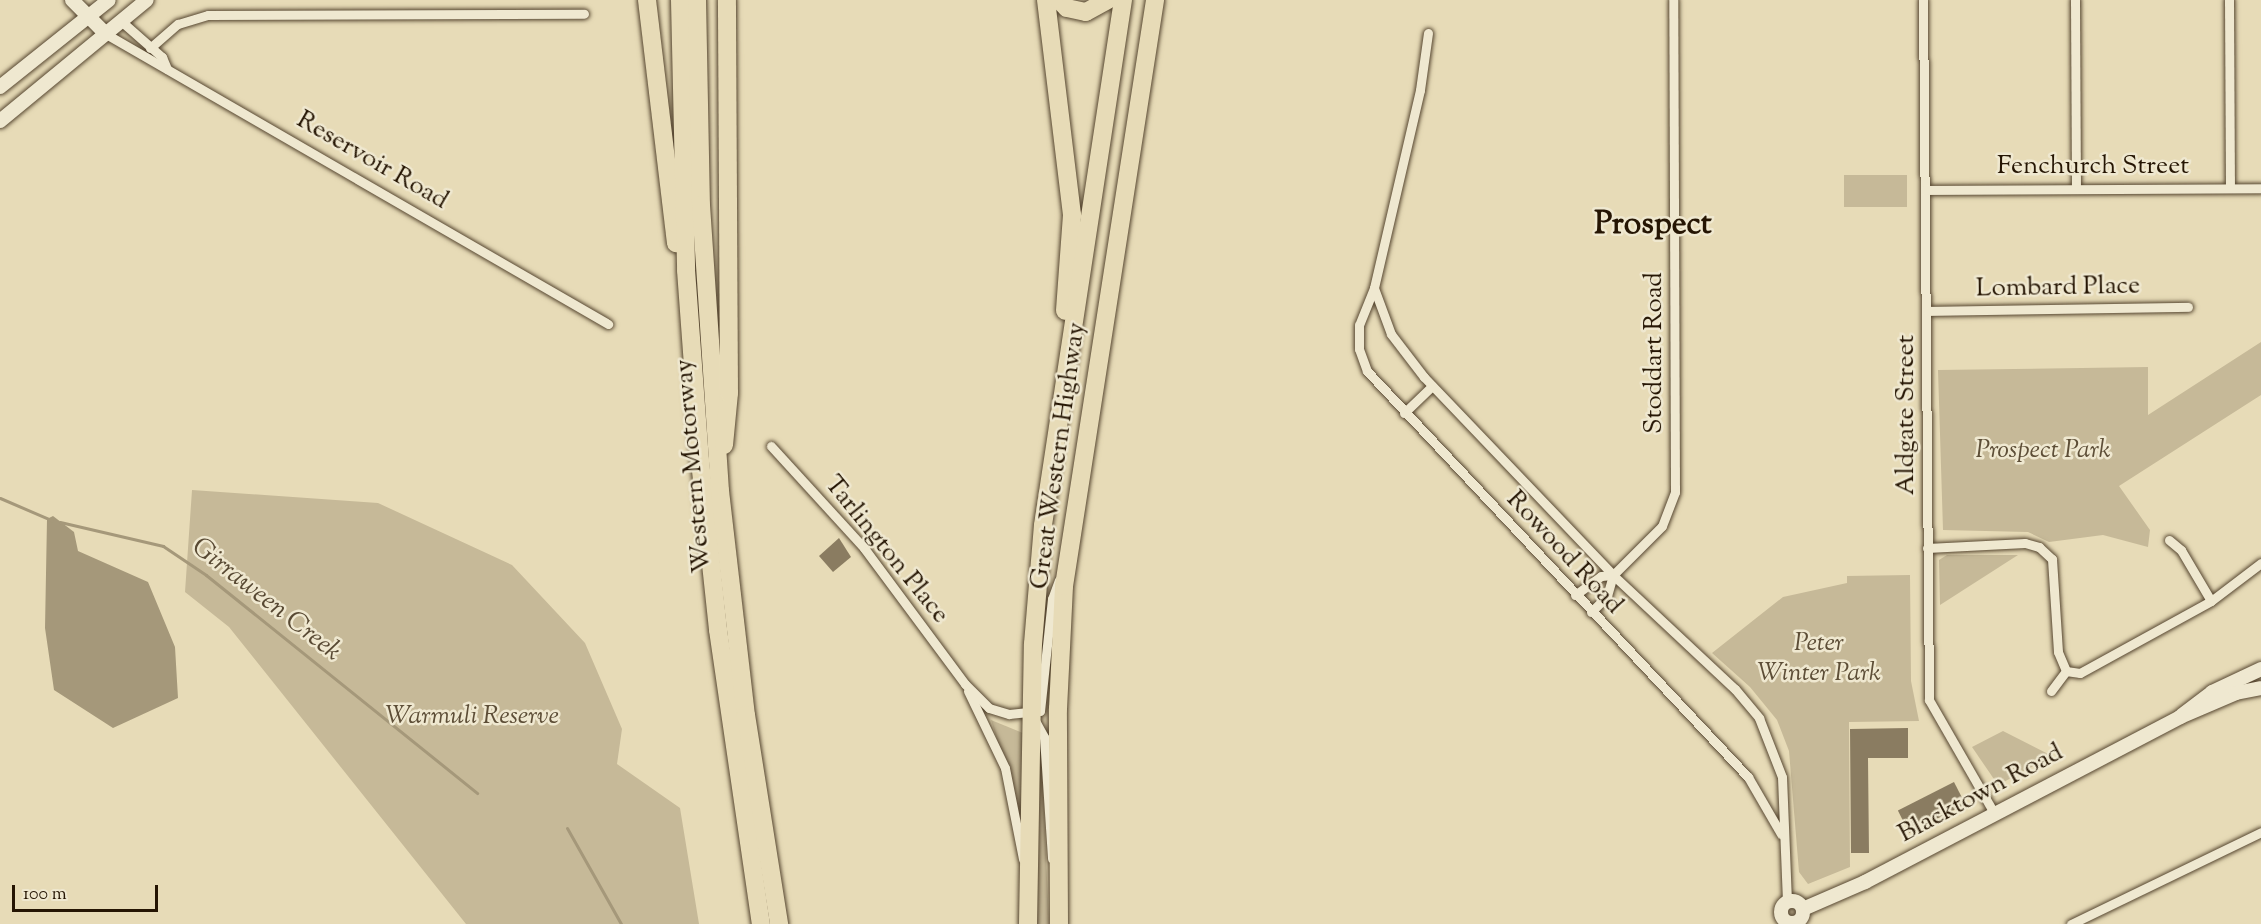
<!DOCTYPE html>
<html>
<head>
<meta charset="utf-8">
<style>
	body { margin:0 }
	#map { position:relative; width:2261px; height:924px; overflow:hidden; background:#e7dbb7; font-family:"Sorts Mill Goudy",serif }
	div>[style] { position:absolute }
	[style*='--x'] { left:calc(var(--x)*1px); top:calc(var(--y)*1px); width:calc(var(--w)*1px); rotate:calc(var(--a)*1deg) }
	.green>* { inset:0; background:#c6b998; transform-origin:0 0 }
	.water>* { inset:0; background:#a5987a }
	.stream>* { height:3px; margin:-1.5px; padding:0 1.5px; transform-origin:1.5px; border-radius:1.5px; background:#a5987a }
	.building>* { inset:0; background:#8a7c61; transform-origin:0 0 }
	.roads { filter:drop-shadow(0 0 2px #564630) drop-shadow(0 0 2px #564630) }
	.street>* { height:9px; margin:-4.5px; padding:0 4.5px; transform-origin:4.5px; border-radius:4.5px; background:#efe8d0 }
	.secondary>* { height:14px; margin:-7px; padding:0 7px; transform-origin:7px; border-radius:7px; background:#efe8d0 }
	.secondary>.ring { margin:-7px; padding:0; box-sizing:content-box; background:none; border:14px solid #efe8d0; border-radius:50% }
	.highway>* { height:18px; margin:-9px; padding:0 9px; transform-origin:9px; border-radius:9px; background:#e7dbb7 }
	span { translate:-50% -50%; white-space:nowrap; text-align:center; line-height:1.15; -webkit-text-stroke:5px #efe8d0; paint-order:stroke }
	.street-label { font-size:26px; color:#251503 }
	.park-label { font-size:26px; color:#5d4e37; font-style:italic }
	.water-label { font-size:27px; color:#584933; font-style:italic }
	.district-label { font-size:32px; color:#251503; font-weight:700 }
	.scale { position:absolute; left:12px; top:885px; width:146px; height:27px; box-sizing:border-box; border:3px solid #251503; border-top:0; padding-left:8px; font-size:18px; line-height:21px; white-space:nowrap; color:#251503; -webkit-text-stroke:4px #efe8d0; paint-order:stroke }
</style>
</head>
<body>
<div id="map">
	<div class="green">
		<div style="left:1907px;top:175px;width:32px;height:63px;rotate:90deg"></div>
		<div style="clip-path:polygon(2261px 342px,2261px 395px,2119px 486px,2150px 530px,2148px 547px,2103px 535px,2049px 542px,2028px 532px,1943px 530px,1938px 370px,2148px 367px,2148px 415px)"></div>
		<div style="clip-path:polygon(192px 490px,378px 503px,512px 565px,585px 643px,622px 729px,617px 764px,680px 808px,699px 924px,466px 924px,229px 627px,185px 592px)"></div>
		<div style="clip-path:polygon(1947px 555px,2018px 555px,1940px 605px,1939px 560px)"></div>
		<div style="clip-path:polygon(1910px 575px,1911px 681px,1919px 721px,1849px 722px,1850px 867px,1808px 884px,1799px 872px,1789px 751px,1777px 720px,1750px 687px,1712px 653px,1783px 597px,1847px 583px,1847px 576px)"></div>
		<div style="clip-path:polygon(991px 720px,1023px 733px,1021px 808px,1018px 807px)"></div>
		<div style="clip-path:polygon(2003px 731px,2052px 756px,1998px 785px,1972px 747px)"></div>
		<div style="clip-path:polygon(1038px 763px,1042px 764px,1049px 924px,1036px 924px)"></div>
	</div>
	<div class="water">
		<div style="clip-path:polygon(53px 516px,74px 532px,78px 551px,148px 582px,175px 647px,178px 698px,113px 728px,54px 690px,45px 628px,47px 519px)"></div>
	</div>
	<div class="stream">
		<div style="--x:0;--y:498;--w:56;--a:23.3"></div>
		<div style="--x:60;--y:522;--w:106;--a:13.1"></div>
		<div style="--x:163;--y:546;--w:52;--a:34"></div>
		<div style="--x:206;--y:575;--w:348;--a:38.8"></div>
		<div style="--x:567;--y:828;--w:110;--a:60.6"></div>
	</div>
	<div class="building">
		<div style="clip-path:polygon(839px 538px,851px 557px,833px 572px,819px 556px)"></div>
		<div style="clip-path:polygon(1908px 728px,1908px 758px,1868px 758px,1869px 853px,1851px 853px,1850px 729px)"></div>
		<div style="left:1954px;top:782px;width:25px;height:63px;rotate:63deg"></div>
	</div>
	<div class="roads">
		<div class="street">
			<div style="--x:1923;--y:0;--w:700;--a:89.51"></div>
			<div style="--x:1929;--y:700;--w:130;--a:60.1"></div>
			<div style="--x:2075;--y:0;--w:187;--a:89.7"></div>
			<div style="--x:2229;--y:0;--w:187;--a:89.7"></div>
			<div style="--x:121;--y:21;--w:55;--a:41.3"></div>
			<div style="--x:162;--y:57;--w:13;--a:67"></div>
			<div style="--x:1428;--y:33;--w:58;--a:98"></div>
			<div style="--x:1420;--y:90;--w:203;--a:103.1"></div>
			<div style="--x:1374;--y:288;--w:40;--a:112"></div>
			<div style="--x:1359;--y:325;--w:24;--a:90"></div>
			<div style="--x:1359;--y:349;--w:23;--a:70"></div>
			<div style="--x:1367;--y:371;--w:557;--a:46.82"></div>
			<div style="--x:1748;--y:777;--w:66;--a:59.9"></div>
			<div style="--x:106;--y:34;--w:580;--a:30.01"></div>
			<div style="--x:150;--y:48;--w:37;--a:-41"></div>
			<div style="--x:178;--y:24;--w:31;--a:-17"></div>
			<div style="--x:208;--y:15;--w:376;--a:-0.2"></div>
			<div style="--x:1925;--y:190;--w:336;--a:-0.3"></div>
			<div style="--x:1374;--y:288;--w:49;--a:69.7"></div>
			<div style="--x:1391;--y:334;--w:54;--a:52.5"></div>
			<div style="--x:1424;--y:377;--w:274;--a:46.3"></div>
			<div style="--x:1613;--y:575;--w:167;--a:43.1"></div>
			<div style="--x:1735;--y:689;--w:38;--a:50"></div>
			<div style="--x:1759;--y:718;--w:63;--a:68.7"></div>
			<div style="--x:1782;--y:777;--w:125;--a:87.7"></div>
			<div style="--x:1928;--y:311;--w:260;--a:-0.9"></div>
			<div style="--x:1404;--y:413;--w:39;--a:-44"></div>
			<div style="--x:771;--y:446;--w:138;--a:47.6"></div>
			<div style="--x:864;--y:548;--w:169;--a:53.4"></div>
			<div style="--x:965;--y:684;--w:34;--a:45"></div>
			<div style="--x:989;--y:708;--w:21;--a:17"></div>
			<div style="--x:1009;--y:714;--w:31;--a:-6"></div>
			<div style="--x:1040;--y:711;--w:113;--a:-83.9"></div>
			<div style="--x:1052;--y:599;--w:20;--a:-70"></div>
			<div style="--x:2169;--y:540;--w:16;--a:40"></div>
			<div style="--x:2181;--y:550;--w:59;--a:59.5"></div>
			<div style="--x:1927;--y:548;--w:98;--a:-2.9"></div>
			<div style="--x:2025;--y:543;--w:15;--a:16"></div>
			<div style="--x:2039;--y:547;--w:18;--a:43"></div>
			<div style="--x:2052;--y:559;--w:93;--a:86.3"></div>
			<div style="--x:2058;--y:652;--w:21;--a:67"></div>
			<div style="--x:1575;--y:595;--w:32;--a:-36"></div>
			<div style="--x:1601;--y:576;--w:12;--a:-5"></div>
			<div style="--x:1591;--y:612;--w:23;--a:-45"></div>
			<div style="--x:1607;--y:596;--w:22;--a:-74"></div>
			<div style="--x:1613;--y:575;--w:69;--a:-45"></div>
			<div style="--x:1662;--y:526;--w:36;--a:-69"></div>
			<div style="--x:1675;--y:492;--w:492;--a:-90.2"></div>
			<div style="--x:2066;--y:671;--w:14;--a:8"></div>
			<div style="--x:2080;--y:673;--w:149;--a:-28.8"></div>
			<div style="--x:2211;--y:601;--w:63;--a:-37.2"></div>
			<div style="--x:968;--y:691;--w:85;--a:64.3"></div>
			<div style="--x:1005;--y:768;--w:93;--a:78.8"></div>
			<div style="--x:2051;--y:691;--w:25;--a:-53"></div>
			<div style="--x:1033;--y:717;--w:23;--a:61"></div>
			<div style="--x:1044;--y:737;--w:122;--a:86.2"></div>
			<div style="--x:2071;--y:924;--w:211;--a:-25.8"></div>
		</div>
		<div class="secondary">
			<div style="--x:72;--y:0;--w:48;--a:45"></div>
			<div style="--x:0;--y:87;--w:139;--a:-38.6"></div>
			<div style="--x:0;--y:121;--w:190;--a:-39.5"></div>
			<div style="--x:2182;--y:715;--w:38;--a:-37"></div>
			<div style="--x:2212;--y:692;--w:54;--a:-25.1"></div>
			<div class="ring" style="left:1781px;top:901px;width:8px;height:8px"></div>
			<div style="--x:1803;--y:909;--w:68;--a:-23.5"></div>
			<div style="--x:1865;--y:882;--w:356;--a:-27.6"></div>
			<div style="--x:2180;--y:717;--w:61;--a:-23.2"></div>
			<div style="--x:2236;--y:693;--w:25;--a:-11"></div>
		</div>
		<div class="highway">
			<div style="--x:647;--y:0;--w:245;--a:83.2"></div>
			<div style="--x:680;--y:0;--w:270;--a:88.7"></div>
			<div style="--x:686;--y:270;--w:192;--a:85.8"></div>
			<div style="--x:700;--y:461;--w:170;--a:83.9"></div>
			<div style="--x:718;--y:630;--w:297;--a:81.7"></div>
			<div style="--x:697;--y:0;--w:205;--a:88.9"></div>
			<div style="--x:701;--y:205;--w:287;--a:86.2"></div>
			<div style="--x:720;--y:491;--w:226;--a:83.4"></div>
			<div style="--x:746;--y:715;--w:212;--a:81"></div>
			<div style="--x:1046;--y:0;--w:217;--a:83.1"></div>
			<div style="--x:1072;--y:215;--w:96;--a:94.2"></div>
			<div style="--x:1059;--y:0;--w:11;--a:45"></div>
			<div style="--x:1067;--y:8;--w:19;--a:12"></div>
			<div style="--x:1086;--y:12;--w:25;--a:-29"></div>
			<div style="--x:724;--y:445;--w:52;--a:-84.5"></div>
			<div style="--x:729;--y:393;--w:393;--a:-90.3"></div>
			<div style="--x:1028;--y:924;--w:280;--a:-89"></div>
			<div style="--x:1033;--y:644;--w:119;--a:-85.2"></div>
			<div style="--x:1043;--y:525;--w:531;--a:-81.34"></div>
			<div style="--x:1059;--y:924;--w:215;--a:-90.3"></div>
			<div style="--x:1058;--y:709;--w:123;--a:-87.2"></div>
			<div style="--x:1064;--y:586;--w:593;--a:-81.17"></div>
		</div>
	</div>
	<div class="street-label">
		<span style="left:372px;top:161px;rotate:30deg">Reservoir Road</span>
		<span style="left:2093px;top:167px">Fenchurch Street</span>
		<span style="left:2058px;top:288px;rotate:-1deg">Lombard Place</span>
		<span style="left:1655px;top:353px;rotate:-90deg">Stoddart Road</span>
		<span style="left:1907px;top:415px;rotate:-90deg">Aldgate Street</span>
		<span style="left:1059px;top:456px;rotate:-82deg">Great Western Highway</span>
		<span style="left:694px;top:466px;rotate:-95deg">Western Motorway</span>
		<span style="left:886px;top:550px;rotate:51deg">Tarlington Place</span>
		<span style="left:1564px;top:553px;rotate:47deg">Rowood Road</span>
		<span style="left:1981px;top:794px;rotate:-28deg">Blacktown Road</span>
	</div>
	<div class="park-label">
		<span style="left:2043px;top:451px">Prospect Park</span>
		<span style="left:1819px;top:659px">Peter<br>Winter Park</span>
		<span style="left:472px;top:717px">Warmuli Reserve</span>
	</div>
	<div class="water-label">
		<span style="left:266px;top:600px;rotate:38deg">Girraween Creek</span>
	</div>
	<div class="district-label">
		<span style="left:1653px;top:225px">Prospect</span>
	</div>
	<div class="scale">100 m</div>
</div>
</body>
</html>
